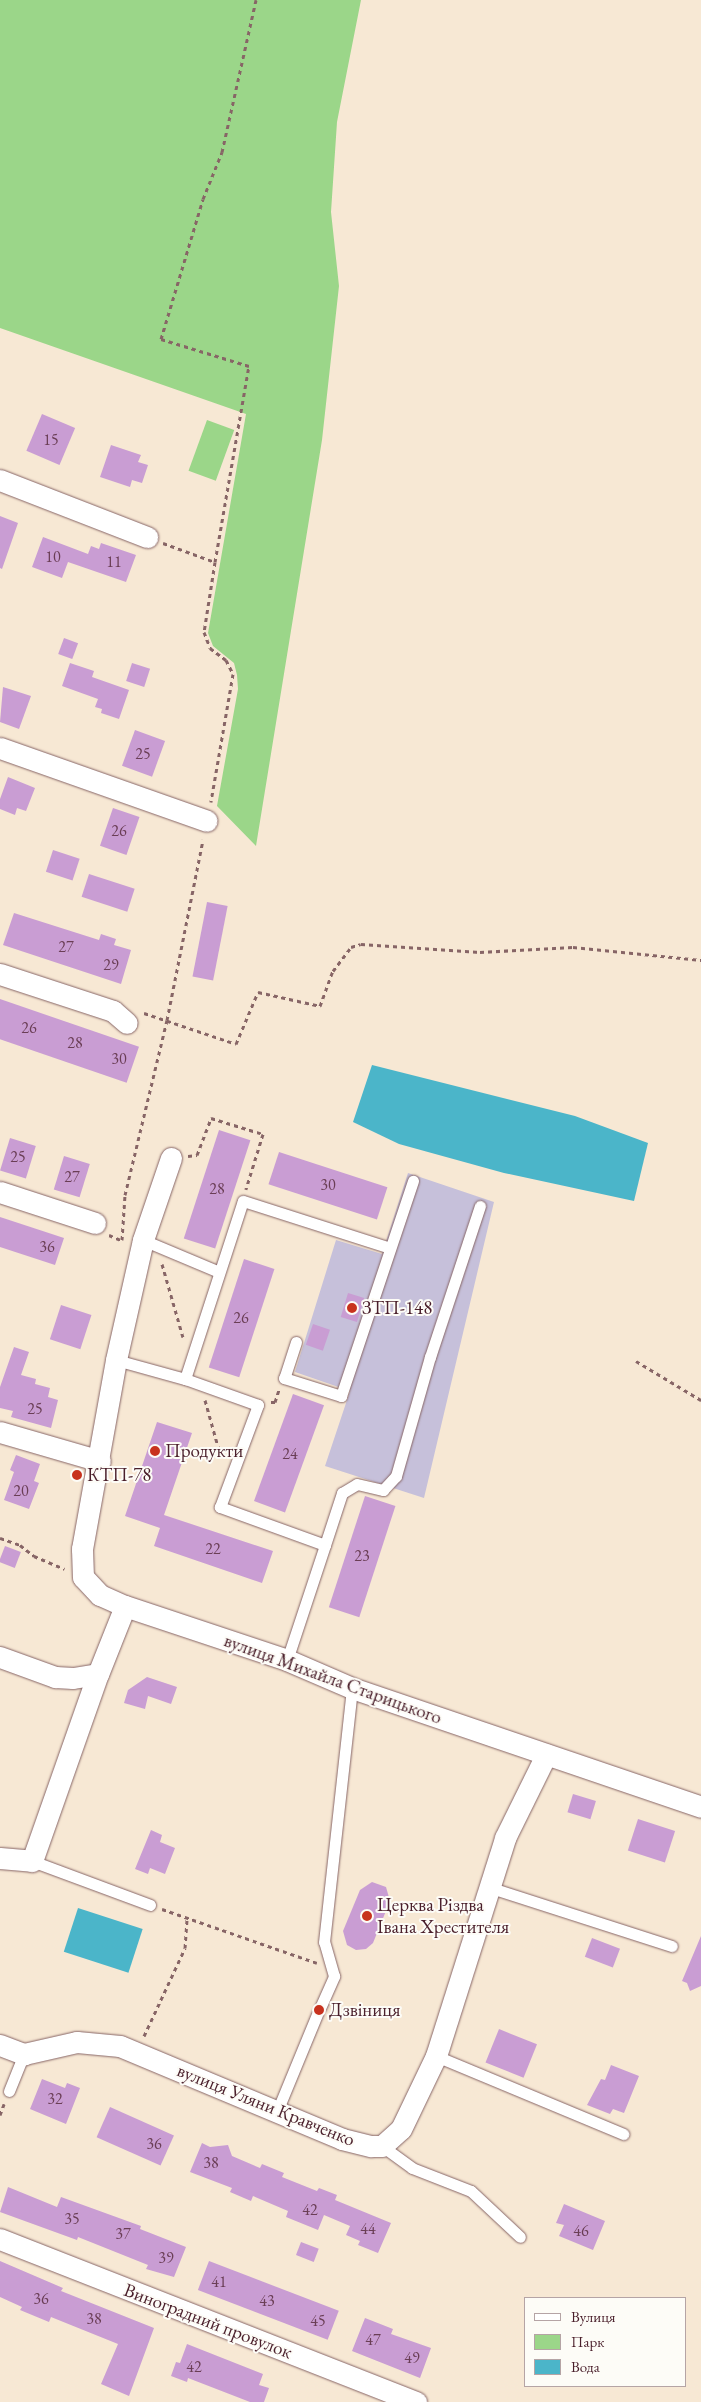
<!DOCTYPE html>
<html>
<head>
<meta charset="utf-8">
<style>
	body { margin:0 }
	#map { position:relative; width:701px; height:2402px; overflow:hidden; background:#f7e8d4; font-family:"EB Garamond",serif }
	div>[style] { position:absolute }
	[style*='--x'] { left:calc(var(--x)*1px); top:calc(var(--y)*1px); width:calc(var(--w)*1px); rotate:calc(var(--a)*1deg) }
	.industrial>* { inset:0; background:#c6c0da }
	.green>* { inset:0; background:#9bd689; transform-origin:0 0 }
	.water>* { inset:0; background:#4bb5c9; transform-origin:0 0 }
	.building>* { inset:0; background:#c99dd3; transform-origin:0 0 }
	.path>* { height:3px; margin-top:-1.5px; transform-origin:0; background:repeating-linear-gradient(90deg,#876566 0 4px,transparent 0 8px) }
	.roads { filter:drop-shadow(0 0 1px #876566) drop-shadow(0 0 1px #876566) }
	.service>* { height:11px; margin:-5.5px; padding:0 5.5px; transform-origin:5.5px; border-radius:5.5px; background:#fff }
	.minor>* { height:21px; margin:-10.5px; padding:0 10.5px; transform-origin:10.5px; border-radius:10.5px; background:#fff }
	.dots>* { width:14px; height:14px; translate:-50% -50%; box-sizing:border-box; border:2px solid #fdfcf7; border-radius:50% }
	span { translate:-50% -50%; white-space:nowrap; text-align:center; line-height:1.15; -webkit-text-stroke:4px #fdfcf7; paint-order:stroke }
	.number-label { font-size:16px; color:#6a3e55 }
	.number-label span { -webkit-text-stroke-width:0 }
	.poi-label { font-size:19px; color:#4a1f2b }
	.left { translate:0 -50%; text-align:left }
	.street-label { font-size:19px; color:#4a1f2b }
	.legend { position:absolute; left:524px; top:2297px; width:162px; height:90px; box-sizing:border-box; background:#fdfcf7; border:1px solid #b5a4a5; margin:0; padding:6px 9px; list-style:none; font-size:15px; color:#4a1f2b }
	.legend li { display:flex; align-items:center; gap:10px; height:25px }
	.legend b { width:25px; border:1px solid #b5a4a5 }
</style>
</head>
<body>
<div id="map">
	<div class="industrial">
		<div style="clip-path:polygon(408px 1173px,494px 1202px,424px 1498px,325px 1466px,350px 1391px,295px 1372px,336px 1240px,382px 1254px)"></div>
	</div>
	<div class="green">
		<div style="clip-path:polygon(0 0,361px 0,337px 122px,331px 212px,339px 286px,322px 440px,256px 846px,217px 806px,238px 689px,237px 675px,234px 663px,213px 646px,208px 633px,246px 414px,0 328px)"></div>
		<div style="left:207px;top:420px;width:29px;height:54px;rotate:20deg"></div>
	</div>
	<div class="water">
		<div style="clip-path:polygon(372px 1065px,575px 1116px,648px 1143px,634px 1201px,504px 1173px,399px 1144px,353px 1122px)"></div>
		<div style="left:78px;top:1908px;width:68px;height:46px;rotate:18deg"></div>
	</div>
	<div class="building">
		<div style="left:42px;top:414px;width:36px;height:40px;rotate:23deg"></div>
		<div style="clip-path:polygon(111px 445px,141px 455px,138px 462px,148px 465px,142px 483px,132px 480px,130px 487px,100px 477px)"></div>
		<div style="clip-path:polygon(0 516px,18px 523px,2px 569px,0 568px)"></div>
		<div style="clip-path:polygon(43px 537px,88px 554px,91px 546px,99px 549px,101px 543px,136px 555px,126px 582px,68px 562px,62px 578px,32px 567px)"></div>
		<div style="left:64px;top:638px;width:15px;height:17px;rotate:20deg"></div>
		<div style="clip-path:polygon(70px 663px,94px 671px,92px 677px,129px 690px,119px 719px,101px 713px,102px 709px,95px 707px,98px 699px,62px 686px)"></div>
		<div style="left:132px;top:663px;width:19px;height:19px;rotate:18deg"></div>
		<div style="clip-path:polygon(3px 687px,31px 696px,19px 729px,0 722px)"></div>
		<div style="left:135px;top:730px;width:32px;height:38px;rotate:20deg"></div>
		<div style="clip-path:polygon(8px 777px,35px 788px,26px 811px,17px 808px,15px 815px,0 809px,0 799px)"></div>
		<div style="left:113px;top:808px;width:28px;height:40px;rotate:19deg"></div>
		<div style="left:53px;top:850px;width:28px;height:23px;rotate:18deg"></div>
		<div style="left:89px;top:874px;width:48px;height:24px;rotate:18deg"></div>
		<div style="left:207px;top:902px;width:21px;height:76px;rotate:11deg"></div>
		<div style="clip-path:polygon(14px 913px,99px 940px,101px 934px,116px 939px,114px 945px,131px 950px,121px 984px,3px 945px)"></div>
		<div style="left:0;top:999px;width:147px;height:38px;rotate:19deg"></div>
		<div style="left:219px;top:1130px;width:33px;height:114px;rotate:18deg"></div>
		<div style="left:10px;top:1138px;width:27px;height:34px;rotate:17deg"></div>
		<div style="left:279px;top:1152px;width:114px;height:34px;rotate:18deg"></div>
		<div style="left:64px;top:1156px;width:27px;height:35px;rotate:17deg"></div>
		<div style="clip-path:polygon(0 1217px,64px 1238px,55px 1265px,0 1247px)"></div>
		<div style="left:244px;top:1259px;width:32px;height:114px;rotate:18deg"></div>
		<div style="left:348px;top:1293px;width:17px;height:25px;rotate:17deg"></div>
		<div style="left:61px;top:1305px;width:32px;height:36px;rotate:18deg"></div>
		<div style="left:313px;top:1324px;width:18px;height:22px;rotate:19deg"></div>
		<div style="clip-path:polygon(14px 1347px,29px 1352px,21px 1375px,36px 1379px,35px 1384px,50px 1388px,48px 1397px,58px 1400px,51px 1428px,11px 1417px,13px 1411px,0 1408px,0 1387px)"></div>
		<div style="left:293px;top:1394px;width:33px;height:114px;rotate:20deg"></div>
		<div style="clip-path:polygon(157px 1422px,192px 1433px,164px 1515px,273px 1551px,262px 1583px,154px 1546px,160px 1528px,125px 1516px)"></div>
		<div style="clip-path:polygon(16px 1455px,40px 1464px,34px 1481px,39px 1483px,29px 1509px,4px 1500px,14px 1472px,10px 1470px)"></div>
		<div style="left:365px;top:1496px;width:32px;height:117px;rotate:18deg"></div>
		<div style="left:5px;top:1546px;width:17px;height:17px;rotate:21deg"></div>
		<div style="clip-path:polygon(147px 1677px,177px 1687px,171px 1704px,148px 1696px,145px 1709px,124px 1703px,128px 1690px)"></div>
		<div style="left:573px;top:1794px;width:24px;height:19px;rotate:17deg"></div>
		<div style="left:638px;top:1819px;width:39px;height:33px;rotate:18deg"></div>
		<div style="clip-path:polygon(151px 1830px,162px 1835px,160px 1842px,175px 1848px,165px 1874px,150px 1868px,148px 1874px,135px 1869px)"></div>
		<div style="clip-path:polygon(372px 1882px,386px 1887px,390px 1901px,373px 1943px,366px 1949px,356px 1950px,347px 1945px,343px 1931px,360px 1890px)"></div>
		<div style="clip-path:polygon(701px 1936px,701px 1986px,690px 1991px,687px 1983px,682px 1981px)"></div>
		<div style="left:592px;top:1938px;width:30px;height:20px;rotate:21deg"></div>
		<div style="left:499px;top:2029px;width:41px;height:36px;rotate:22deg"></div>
		<div style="clip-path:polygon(611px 2065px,639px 2076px,624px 2113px,613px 2109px,610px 2114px,587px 2105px,601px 2079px,605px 2080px)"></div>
		<div style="clip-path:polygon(42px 2079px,65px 2088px,67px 2083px,80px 2088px,66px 2124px,30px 2109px)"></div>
		<div style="left:110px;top:2107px;width:70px;height:33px;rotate:24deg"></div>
		<div style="clip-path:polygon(202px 2143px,210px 2147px,228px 2145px,232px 2156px,260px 2168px,262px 2164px,284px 2173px,282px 2177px,317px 2191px,319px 2188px,337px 2195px,335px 2200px,391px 2223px,378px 2253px,358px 2245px,360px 2241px,346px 2235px,350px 2226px,324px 2215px,318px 2230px,286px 2217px,288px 2211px,253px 2196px,251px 2201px,230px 2192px,232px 2188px,190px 2172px)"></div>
		<div style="clip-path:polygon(8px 2187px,57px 2207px,61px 2197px,141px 2226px,140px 2229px,186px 2247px,174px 2277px,146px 2269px,148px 2265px,78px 2237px,77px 2240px,0 2212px)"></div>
		<div style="clip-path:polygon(564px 2204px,605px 2221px,593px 2250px,559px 2236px,564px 2225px,556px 2223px)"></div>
		<div style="left:301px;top:2242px;width:19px;height:14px;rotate:21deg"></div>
		<div style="clip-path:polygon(0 2261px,63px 2288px,61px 2291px,154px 2328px,129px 2396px,101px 2384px,118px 2344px,51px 2317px,49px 2322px,20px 2310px,22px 2307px,0 2297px)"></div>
		<div style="left:209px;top:2261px;width:139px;height:31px;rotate:21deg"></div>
		<div style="clip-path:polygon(365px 2318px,393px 2329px,391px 2334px,431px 2348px,420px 2378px,352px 2351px)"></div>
		<div style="clip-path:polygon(187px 2344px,263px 2374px,259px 2385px,269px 2388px,264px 2402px,250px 2402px,188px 2378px,187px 2382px,171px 2376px,176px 2362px,180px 2363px)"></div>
	</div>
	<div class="path">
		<div style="--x:163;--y:543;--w:55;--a:20.1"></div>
		<div style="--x:215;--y:562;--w:71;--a:98.9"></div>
		<div style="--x:204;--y:632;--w:17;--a:69"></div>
		<div style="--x:210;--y:648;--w:20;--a:37"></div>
		<div style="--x:226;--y:660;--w:16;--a:63"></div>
		<div style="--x:233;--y:674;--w:130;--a:99.8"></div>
		<div style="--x:215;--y:562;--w:199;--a:-80.2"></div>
		<div style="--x:249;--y:366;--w:92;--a:-162.9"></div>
		<div style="--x:161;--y:339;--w:146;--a:-73.3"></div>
		<div style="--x:203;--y:199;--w:51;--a:-68"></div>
		<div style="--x:222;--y:152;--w:156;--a:-77.4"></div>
		<div style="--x:144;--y:1013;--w:97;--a:18.6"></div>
		<div style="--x:236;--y:1044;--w:56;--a:-67.1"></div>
		<div style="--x:258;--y:992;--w:64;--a:12.7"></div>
		<div style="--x:320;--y:1006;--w:37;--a:-70"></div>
		<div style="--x:333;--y:971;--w:30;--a:-53"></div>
		<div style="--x:351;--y:947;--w:10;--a:-17"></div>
		<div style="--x:361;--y:944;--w:119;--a:3.8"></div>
		<div style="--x:480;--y:952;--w:93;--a:-3.1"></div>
		<div style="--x:573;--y:947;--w:129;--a:5.8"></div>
		<div style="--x:188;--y:1156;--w:9;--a:-6"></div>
		<div style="--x:197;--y:1155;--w:40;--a:-69"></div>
		<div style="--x:211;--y:1118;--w:54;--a:17.1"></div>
		<div style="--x:263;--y:1134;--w:58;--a:107.2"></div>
		<div style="--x:109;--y:1235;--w:15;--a:23"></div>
		<div style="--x:122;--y:1240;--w:45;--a:-86.2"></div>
		<div style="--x:125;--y:1195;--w:180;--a:-76.5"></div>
		<div style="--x:167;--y:1020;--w:184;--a:-78.7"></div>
		<div style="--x:162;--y:1264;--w:76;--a:74"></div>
		<div style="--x:636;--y:1361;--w:76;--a:31"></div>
		<div style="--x:205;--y:1400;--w:63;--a:74.4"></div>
		<div style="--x:271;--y:1402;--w:4;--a:0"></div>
		<div style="--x:275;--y:1402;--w:13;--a:-72"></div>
		<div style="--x:0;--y:1538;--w:21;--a:19"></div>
		<div style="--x:20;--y:1545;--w:18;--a:38"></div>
		<div style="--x:34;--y:1556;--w:33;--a:23"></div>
		<div style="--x:162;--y:1909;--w:164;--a:19.2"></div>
		<div style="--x:144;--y:2036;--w:97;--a:-65"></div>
		<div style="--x:185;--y:1948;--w:30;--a:-86"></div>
		<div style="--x:0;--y:2115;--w:12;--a:-70"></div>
	</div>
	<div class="roads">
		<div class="service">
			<div style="--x:143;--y:1240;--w:82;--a:22.8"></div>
			<div style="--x:296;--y:1342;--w:38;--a:108"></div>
			<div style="--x:284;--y:1378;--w:60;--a:17.5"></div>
			<div style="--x:341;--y:1396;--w:227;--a:-71.5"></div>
			<div style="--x:116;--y:1360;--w:72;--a:15.4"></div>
			<div style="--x:325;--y:1545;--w:55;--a:-71.9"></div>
			<div style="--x:342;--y:1493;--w:17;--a:-31"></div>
			<div style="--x:357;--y:1484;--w:27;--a:13"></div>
			<div style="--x:383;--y:1490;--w:19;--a:-47"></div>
			<div style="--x:396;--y:1476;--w:124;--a:-74.1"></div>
			<div style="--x:430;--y:1357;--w:159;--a:-71.7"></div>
			<div style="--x:287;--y:1660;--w:121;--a:-71.7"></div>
			<div style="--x:325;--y:1545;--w:112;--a:-160.1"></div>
			<div style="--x:220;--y:1507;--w:109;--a:-69.6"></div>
			<div style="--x:258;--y:1405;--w:77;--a:-160.4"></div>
			<div style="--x:185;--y:1379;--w:187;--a:-72"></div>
			<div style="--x:243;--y:1201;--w:154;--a:17.7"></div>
			<div style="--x:32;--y:1861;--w:126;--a:20.4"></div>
			<div style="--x:488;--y:1887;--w:193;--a:17.8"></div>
			<div style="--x:320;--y:2008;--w:35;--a:-66"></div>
			<div style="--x:334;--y:1976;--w:35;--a:-106"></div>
			<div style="--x:324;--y:1942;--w:256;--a:-83.7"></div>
			<div style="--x:436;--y:2056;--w:203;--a:22.6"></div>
			<div style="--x:9;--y:2091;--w:40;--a:-68"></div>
			<div style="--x:278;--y:2109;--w:105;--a:-67.6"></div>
			<div style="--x:382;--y:2146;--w:37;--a:36"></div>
			<div style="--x:412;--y:2168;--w:63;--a:21.3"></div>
			<div style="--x:471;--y:2191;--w:67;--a:43.2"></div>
		</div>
		<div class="minor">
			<div style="--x:0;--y:480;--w:158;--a:21.2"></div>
			<div style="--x:0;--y:748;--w:219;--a:19.4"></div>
			<div style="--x:0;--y:974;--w:119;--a:18.1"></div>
			<div style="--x:113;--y:1011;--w:18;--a:41"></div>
			<div style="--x:171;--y:1158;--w:87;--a:108.9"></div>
			<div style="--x:143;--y:1240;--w:123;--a:102.7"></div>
			<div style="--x:116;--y:1360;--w:192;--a:100.2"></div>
			<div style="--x:82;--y:1549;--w:28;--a:88"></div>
			<div style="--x:83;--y:1577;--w:25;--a:47"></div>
			<div style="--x:100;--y:1595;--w:27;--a:24"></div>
			<div style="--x:125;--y:1606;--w:171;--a:18.4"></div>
			<div style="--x:287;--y:1660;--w:71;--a:23.3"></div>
			<div style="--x:352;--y:1688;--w:369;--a:18.8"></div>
			<div style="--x:0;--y:1192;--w:100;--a:18.1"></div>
			<div style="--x:0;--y:1432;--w:104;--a:16.2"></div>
			<div style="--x:0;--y:1657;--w:59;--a:20"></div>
			<div style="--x:55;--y:1677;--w:18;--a:3"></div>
			<div style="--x:73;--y:1678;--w:25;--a:-9"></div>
			<div style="--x:98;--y:1674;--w:73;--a:-68.3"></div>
			<div style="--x:0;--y:1858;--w:32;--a:5"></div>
			<div style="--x:32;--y:1861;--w:198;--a:-70.6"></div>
			<div style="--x:0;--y:2045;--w:26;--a:21"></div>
			<div style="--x:24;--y:2054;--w:54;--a:-12.8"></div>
			<div style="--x:77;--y:2042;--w:43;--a:5.3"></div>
			<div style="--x:120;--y:2046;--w:241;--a:22.7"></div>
			<div style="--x:342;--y:2139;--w:30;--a:14"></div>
			<div style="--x:371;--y:2146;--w:11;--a:0"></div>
			<div style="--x:382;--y:2146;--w:25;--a:-42"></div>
			<div style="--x:401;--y:2129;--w:81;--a:-64.4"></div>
			<div style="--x:436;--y:2056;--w:229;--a:-72.4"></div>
			<div style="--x:505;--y:1838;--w:93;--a:-63.7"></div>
			<div style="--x:0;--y:2239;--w:447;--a:21.4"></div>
		</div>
	</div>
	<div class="dots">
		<div style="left:352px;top:1308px;background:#c8321e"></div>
		<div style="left:155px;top:1451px;background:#c8321e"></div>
		<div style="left:77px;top:1475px;background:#c8321e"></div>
		<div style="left:367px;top:1916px;background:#c8321e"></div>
		<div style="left:319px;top:2010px;background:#c8321e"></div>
	</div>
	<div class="number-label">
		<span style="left:51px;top:440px">15</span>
		<span style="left:53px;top:557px">10</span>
		<span style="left:114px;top:562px">11</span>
		<span style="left:143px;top:754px">25</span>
		<span style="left:119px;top:831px">26</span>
		<span style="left:66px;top:947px">27</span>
		<span style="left:111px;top:965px">29</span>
		<span style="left:29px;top:1028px">26</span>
		<span style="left:75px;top:1043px">28</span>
		<span style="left:119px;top:1059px">30</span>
		<span style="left:18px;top:1157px">25</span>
		<span style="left:72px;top:1177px">27</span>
		<span style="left:328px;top:1185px">30</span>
		<span style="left:217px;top:1189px">28</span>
		<span style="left:47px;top:1247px">36</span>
		<span style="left:241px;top:1318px">26</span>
		<span style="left:35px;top:1409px">25</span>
		<span style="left:290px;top:1454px">24</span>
		<span style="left:21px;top:1491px">20</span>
		<span style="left:213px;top:1549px">22</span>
		<span style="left:362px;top:1556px">23</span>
		<span style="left:55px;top:2099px">32</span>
		<span style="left:154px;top:2144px">36</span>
		<span style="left:211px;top:2163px">38</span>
		<span style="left:310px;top:2210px">42</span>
		<span style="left:72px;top:2219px">35</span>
		<span style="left:368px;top:2229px">44</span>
		<span style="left:581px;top:2231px">46</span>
		<span style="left:123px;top:2234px">37</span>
		<span style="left:166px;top:2258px">39</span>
		<span style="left:219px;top:2282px">41</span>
		<span style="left:41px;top:2299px">36</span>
		<span style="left:267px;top:2301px">43</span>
		<span style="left:94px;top:2319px">38</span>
		<span style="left:318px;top:2321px">45</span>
		<span style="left:373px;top:2340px">47</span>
		<span style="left:412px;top:2358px">49</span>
		<span style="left:194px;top:2367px">42</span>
	</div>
	<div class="poi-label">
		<span class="left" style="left:362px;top:1308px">ЗТП-148</span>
		<span class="left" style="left:165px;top:1451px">Продукти</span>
		<span class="left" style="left:87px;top:1475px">КТП-78</span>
		<span class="left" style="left:377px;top:1916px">Церква Різдва<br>Івана Хрестителя</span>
		<span class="left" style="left:329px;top:2010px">Дзвіниця</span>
	</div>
	<div class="street-label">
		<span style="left:333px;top:1679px;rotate:20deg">вулиця Михайла Старицького</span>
		<span style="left:266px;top:2105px;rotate:22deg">вулиця Уляни Кравченко</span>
		<span style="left:208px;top:2321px;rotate:21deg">Виноградний провулок</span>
	</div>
	<ul class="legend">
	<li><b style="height:6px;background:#fff"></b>Вулиця</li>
	<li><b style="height:14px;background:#9bd689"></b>Парк</li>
	<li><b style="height:14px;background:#4bb5c9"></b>Вода</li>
	</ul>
</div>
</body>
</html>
